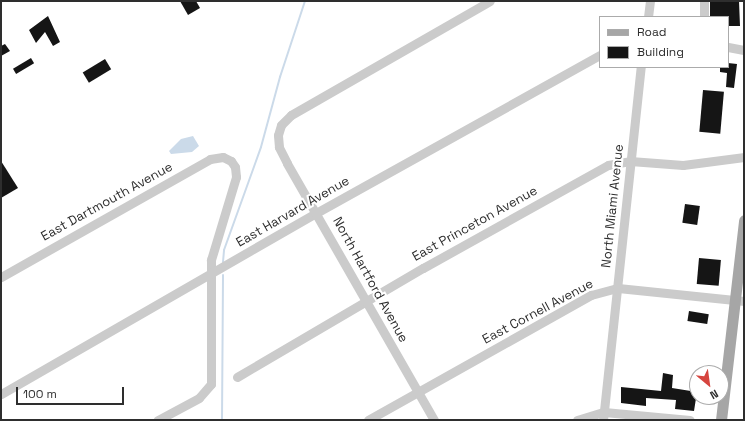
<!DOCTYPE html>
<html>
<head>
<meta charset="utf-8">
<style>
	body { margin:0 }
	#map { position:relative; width:745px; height:421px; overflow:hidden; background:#fff; font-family:"Space Grotesk",sans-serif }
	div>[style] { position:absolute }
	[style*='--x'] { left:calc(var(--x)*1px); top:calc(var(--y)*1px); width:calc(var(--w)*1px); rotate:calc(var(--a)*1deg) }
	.water>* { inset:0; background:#cbdae9 }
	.stream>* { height:2px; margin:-1px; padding:0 1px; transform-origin:1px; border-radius:1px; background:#cbdae9 }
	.building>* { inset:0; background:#151515; transform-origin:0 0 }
	.minor>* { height:9px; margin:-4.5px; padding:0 4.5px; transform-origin:4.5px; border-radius:4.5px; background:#cbcbcb }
	.major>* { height:11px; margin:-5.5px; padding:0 5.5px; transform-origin:5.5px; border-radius:5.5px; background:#a6a6a6 }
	span { translate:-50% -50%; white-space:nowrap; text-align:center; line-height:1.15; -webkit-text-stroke:4px #fff; paint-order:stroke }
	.street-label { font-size:13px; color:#2e2e2e }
	.frame { position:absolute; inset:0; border:2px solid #2e2e2e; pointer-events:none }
	.legend { position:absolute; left:599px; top:16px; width:130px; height:52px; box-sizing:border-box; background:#fff; border:1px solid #ababab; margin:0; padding:5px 7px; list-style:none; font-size:12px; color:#2e2e2e }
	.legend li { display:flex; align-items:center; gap:8px; height:20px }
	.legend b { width:20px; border:1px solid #ababab }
	.north { position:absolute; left:689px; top:365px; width:40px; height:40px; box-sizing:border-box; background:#fff; border:1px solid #ababab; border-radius:50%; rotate:151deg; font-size:11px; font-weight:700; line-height:16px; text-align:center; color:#2e2e2e }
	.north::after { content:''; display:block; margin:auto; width:14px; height:18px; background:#d6453f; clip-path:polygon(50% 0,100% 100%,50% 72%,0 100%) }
	.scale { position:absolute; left:16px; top:387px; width:108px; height:18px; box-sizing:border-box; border:2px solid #2e2e2e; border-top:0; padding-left:5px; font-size:12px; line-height:14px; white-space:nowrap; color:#2e2e2e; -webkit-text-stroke:3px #fff; paint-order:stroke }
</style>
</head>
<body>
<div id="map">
	<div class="water">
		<div style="clip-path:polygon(193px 136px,199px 146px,192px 152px,171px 154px,169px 151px,181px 139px)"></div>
	</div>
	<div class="stream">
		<div style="--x:223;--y:262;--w:12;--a:-85"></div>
		<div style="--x:224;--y:250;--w:109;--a:-70.2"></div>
		<div style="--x:261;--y:147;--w:73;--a:-74.8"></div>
		<div style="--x:280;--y:77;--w:80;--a:-71.8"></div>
		<div style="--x:222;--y:420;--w:145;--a:-89.6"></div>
	</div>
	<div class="building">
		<div style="clip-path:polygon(180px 1px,196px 1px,200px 8px,188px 15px)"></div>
		<div style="clip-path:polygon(710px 1px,739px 1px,740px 26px,728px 26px,728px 17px,710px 17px)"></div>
		<div style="clip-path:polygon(48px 16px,60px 42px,53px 46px,45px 32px,36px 43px,29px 30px)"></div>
		<div style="clip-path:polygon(5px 44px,10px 51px,1px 56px,1px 46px)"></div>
		<div style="left:31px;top:58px;width:6px;height:21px;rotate:59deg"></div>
		<div style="left:105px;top:59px;width:12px;height:26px;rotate:59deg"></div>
		<div style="clip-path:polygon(728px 63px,737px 64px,734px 88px,726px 87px,727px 73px,720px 72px,720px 67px,728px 67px)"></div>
		<div style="left:703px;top:90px;width:21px;height:42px;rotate:5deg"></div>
		<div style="clip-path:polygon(1px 161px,18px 188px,1px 198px)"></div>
		<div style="left:685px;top:204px;width:15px;height:19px;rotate:8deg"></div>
		<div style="left:699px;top:258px;width:22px;height:26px;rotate:5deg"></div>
		<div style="left:689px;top:311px;width:20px;height:10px;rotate:9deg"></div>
		<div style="clip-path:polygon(663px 373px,673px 375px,672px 388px,697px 392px,694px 411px,675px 409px,676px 400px,646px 398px,646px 406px,621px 403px,621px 387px,661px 391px)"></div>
	</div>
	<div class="minor">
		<div style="--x:704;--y:1;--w:16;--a:90"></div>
		<div style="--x:648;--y:17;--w:16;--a:-83"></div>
		<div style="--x:728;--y:47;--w:16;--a:11"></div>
		<div style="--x:1;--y:277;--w:240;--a:-29.4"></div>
		<div style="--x:210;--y:159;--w:13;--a:-9"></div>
		<div style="--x:223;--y:157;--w:9;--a:27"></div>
		<div style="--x:231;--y:161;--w:7;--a:56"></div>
		<div style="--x:235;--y:167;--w:10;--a:84"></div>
		<div style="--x:236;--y:177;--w:87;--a:106.8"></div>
		<div style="--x:211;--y:260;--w:124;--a:90"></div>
		<div style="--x:211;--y:384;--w:18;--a:131"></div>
		<div style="--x:199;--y:398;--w:47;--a:151.8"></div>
		<div style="--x:237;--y:377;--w:216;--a:-30.4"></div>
		<div style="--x:423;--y:268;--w:212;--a:-29.1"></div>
		<div style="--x:608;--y:165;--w:22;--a:-10"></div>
		<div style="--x:630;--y:161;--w:53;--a:4.3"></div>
		<div style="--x:683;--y:165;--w:62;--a:-7.5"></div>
		<div style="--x:1;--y:394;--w:363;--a:-29.9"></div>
		<div style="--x:316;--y:213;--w:325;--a:-29.1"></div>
		<div style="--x:368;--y:420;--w:256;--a:-29.3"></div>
		<div style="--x:591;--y:295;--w:28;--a:-15"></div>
		<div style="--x:618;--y:288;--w:127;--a:5.9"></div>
		<div style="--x:434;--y:420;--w:296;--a:-119.8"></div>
		<div style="--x:287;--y:163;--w:18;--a:-117"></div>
		<div style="--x:279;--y:147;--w:12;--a:-95"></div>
		<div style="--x:278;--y:135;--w:10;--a:-73"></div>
		<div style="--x:281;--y:125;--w:14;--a:-45"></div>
		<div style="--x:291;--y:115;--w:229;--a:-29.8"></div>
		<div style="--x:577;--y:420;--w:28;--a:-17"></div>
		<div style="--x:604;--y:412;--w:86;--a:5.3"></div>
		<div style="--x:603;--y:420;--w:355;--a:-83.9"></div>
	</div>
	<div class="major">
		<div style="--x:721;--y:420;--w:201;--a:-83.4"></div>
	</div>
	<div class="street-label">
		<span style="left:107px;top:202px;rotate:-29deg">East Dartmouth Avenue</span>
		<span style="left:613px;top:206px;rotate:-84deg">North Miami Avenue</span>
		<span style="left:293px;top:212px;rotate:-30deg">East Harvard Avenue</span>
		<span style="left:475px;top:224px;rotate:-29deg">East Princeton Avenue</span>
		<span style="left:370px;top:280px;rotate:61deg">North Hartford Avenue</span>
		<span style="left:538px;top:312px;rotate:-28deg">East Cornell Avenue</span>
	</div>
	<div class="frame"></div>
	<ul class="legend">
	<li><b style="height:5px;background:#a6a6a6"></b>Road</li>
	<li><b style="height:11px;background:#151515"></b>Building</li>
	</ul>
	<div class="north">N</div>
	<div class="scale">100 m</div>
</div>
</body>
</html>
